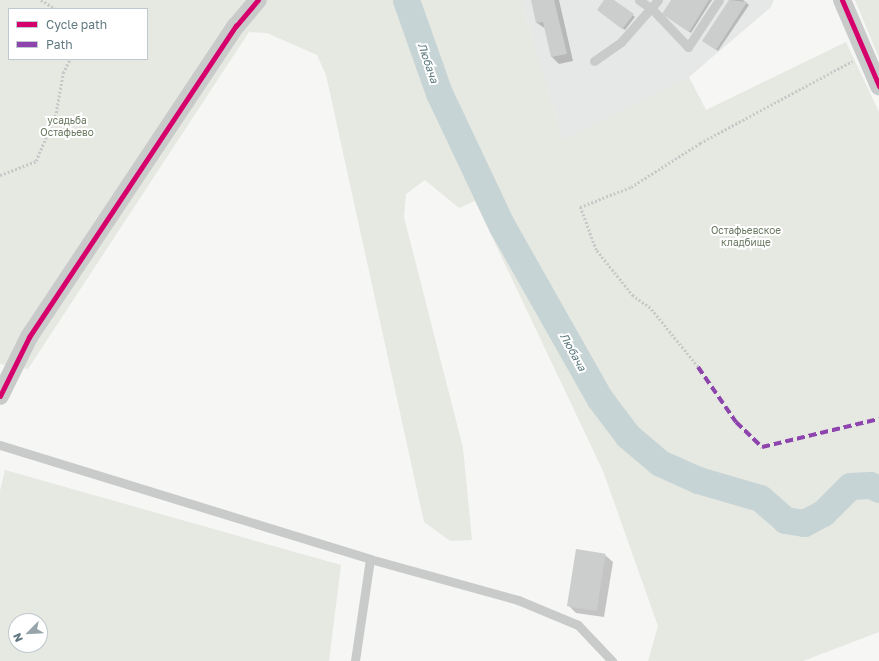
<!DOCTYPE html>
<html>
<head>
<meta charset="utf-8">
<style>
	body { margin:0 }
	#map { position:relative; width:879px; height:661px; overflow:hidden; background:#f6f6f5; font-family:"Golos Text",sans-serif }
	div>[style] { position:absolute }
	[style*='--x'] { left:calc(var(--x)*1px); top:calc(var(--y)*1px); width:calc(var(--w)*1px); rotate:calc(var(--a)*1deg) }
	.built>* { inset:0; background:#e6e7e7 }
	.green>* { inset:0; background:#e6e8e2 }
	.shadow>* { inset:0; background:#0003 }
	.river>* { height:27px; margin:-13.5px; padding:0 13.5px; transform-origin:13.5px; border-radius:13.5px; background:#c7d4d5 }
	.building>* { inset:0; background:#cccece; transform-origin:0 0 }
	.path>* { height:2.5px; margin-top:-1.25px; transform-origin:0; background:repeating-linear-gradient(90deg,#c7c9c9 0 2px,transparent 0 4px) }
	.service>* { height:9px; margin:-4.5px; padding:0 4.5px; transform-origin:4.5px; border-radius:4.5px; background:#c9cbcb }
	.minor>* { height:18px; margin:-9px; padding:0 9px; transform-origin:9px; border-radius:9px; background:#c9cbcb }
	.quiet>* { height:4px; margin-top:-2px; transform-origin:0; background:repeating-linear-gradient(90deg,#8e44ad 0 8px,transparent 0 12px) }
	.cycleway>* { height:5px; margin:-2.5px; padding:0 2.5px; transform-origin:2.5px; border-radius:2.5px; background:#d6006c }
	span { translate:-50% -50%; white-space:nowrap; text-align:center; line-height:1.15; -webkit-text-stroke:4px #fff; paint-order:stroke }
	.park-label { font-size:10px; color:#697860 }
	.water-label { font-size:11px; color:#5b787c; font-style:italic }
	.legend { position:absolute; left:8px; top:8px; width:140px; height:52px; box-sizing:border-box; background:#fff; border:1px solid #c0c9cd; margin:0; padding:5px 7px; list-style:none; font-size:12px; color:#617981 }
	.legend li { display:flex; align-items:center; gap:8px; height:20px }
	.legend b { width:20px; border:1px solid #c0c9cd }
	.north { position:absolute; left:8px; top:613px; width:40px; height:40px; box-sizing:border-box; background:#fff; border:1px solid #c0c9cd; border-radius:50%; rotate:246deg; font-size:11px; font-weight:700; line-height:16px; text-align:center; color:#617981 }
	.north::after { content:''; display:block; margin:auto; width:14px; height:18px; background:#95a5aa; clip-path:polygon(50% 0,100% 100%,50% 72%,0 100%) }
</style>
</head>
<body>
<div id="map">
	<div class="built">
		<div style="clip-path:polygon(521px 0,774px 0,771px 7px,689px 77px,563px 140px)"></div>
	</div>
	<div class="green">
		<div style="clip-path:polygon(evenodd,0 0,521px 0,563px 140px,689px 77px,706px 110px,846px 42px,879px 112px,879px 632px,803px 661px,648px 661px,658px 626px,603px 471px,475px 201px,459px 208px,425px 180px,406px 194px,404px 217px,463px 448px,472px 540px,450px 541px,424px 522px,326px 75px,317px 55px,267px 33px,249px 32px,28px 369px,0 364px,0 0,9px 9px,147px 9px,147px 59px,9px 59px,9px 9px)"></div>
		<div style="clip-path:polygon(855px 0,879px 0,879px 57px,874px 46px)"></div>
		<div style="clip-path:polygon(evenodd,5px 470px,341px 565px,329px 661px,0 661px,0 491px,5px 470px,16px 621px,40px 621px,40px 645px,16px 645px,16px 621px)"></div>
	</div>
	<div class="shadow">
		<div style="clip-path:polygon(532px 0,559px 0,573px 61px,559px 64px,552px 57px,546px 29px,537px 23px)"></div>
		<div style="clip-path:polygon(605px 0,612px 0,635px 17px,625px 30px,600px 12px)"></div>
		<div style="clip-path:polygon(672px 0,712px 0,691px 33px,663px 14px)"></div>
		<div style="clip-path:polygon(730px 0,743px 0,749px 5px,718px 51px,703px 41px)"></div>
		<div style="clip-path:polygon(605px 555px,613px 562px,604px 617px,576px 613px,568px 605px)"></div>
	</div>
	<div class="river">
		<div style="--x:406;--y:0;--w:99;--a:70.5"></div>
		<div style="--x:439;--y:93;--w:147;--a:64.7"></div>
		<div style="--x:502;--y:226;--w:199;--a:60.5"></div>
		<div style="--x:600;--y:399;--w:46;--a:52.9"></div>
		<div style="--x:628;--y:436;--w:42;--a:40.2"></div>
		<div style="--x:660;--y:463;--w:42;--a:24.1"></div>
		<div style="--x:698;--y:480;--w:65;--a:16.2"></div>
		<div style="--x:760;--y:498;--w:33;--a:41"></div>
		<div style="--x:785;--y:520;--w:19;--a:9"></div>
		<div style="--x:804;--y:523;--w:21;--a:-28"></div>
		<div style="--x:823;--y:513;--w:38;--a:-45"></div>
		<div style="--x:850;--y:486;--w:20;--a:-3"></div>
		<div style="--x:870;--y:485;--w:10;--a:24"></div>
	</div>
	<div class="building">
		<div style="clip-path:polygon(531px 0,554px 0,567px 54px,551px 57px,543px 22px,536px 23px)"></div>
		<div style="clip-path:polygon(604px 0,614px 0,634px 14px,622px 29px,597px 10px)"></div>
		<div style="clip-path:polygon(671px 0,709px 0,689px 32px,662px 14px)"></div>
		<div style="clip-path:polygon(729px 0,747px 2px,716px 50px,702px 41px)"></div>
		<div style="left:576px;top:549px;width:30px;height:58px;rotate:9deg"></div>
	</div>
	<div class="path">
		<div style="--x:41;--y:0;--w:17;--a:31"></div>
		<div style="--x:0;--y:175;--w:39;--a:-21"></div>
		<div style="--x:36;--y:161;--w:52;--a:-67.4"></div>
		<div style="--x:56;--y:113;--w:41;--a:-80.1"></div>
		<div style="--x:63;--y:73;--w:16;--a:-63"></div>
		<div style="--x:698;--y:367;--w:76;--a:-129.1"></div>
		<div style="--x:650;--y:308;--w:21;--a:-145"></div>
		<div style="--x:633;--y:296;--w:59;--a:-128.8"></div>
		<div style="--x:596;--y:250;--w:46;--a:-110.4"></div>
		<div style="--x:580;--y:207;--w:55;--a:-21.4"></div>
		<div style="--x:631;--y:187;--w:82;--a:-32.5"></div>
		<div style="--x:700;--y:143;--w:173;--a:-28.3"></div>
	</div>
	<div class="service">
		<div style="--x:639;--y:0;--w:16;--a:35"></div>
		<div style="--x:652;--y:9;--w:52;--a:46.5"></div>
		<div style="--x:688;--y:47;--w:56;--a:-56.6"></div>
		<div style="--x:594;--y:61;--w:33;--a:-35"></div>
		<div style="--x:621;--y:42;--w:56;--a:-48.6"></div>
		<div style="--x:0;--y:445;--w:387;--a:17.1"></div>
		<div style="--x:370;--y:559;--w:103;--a:98.4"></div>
		<div style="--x:370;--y:559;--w:154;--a:15.5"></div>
		<div style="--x:518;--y:600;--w:65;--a:22.6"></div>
		<div style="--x:578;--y:625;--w:50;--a:46.6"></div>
	</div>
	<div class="minor">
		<div style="--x:842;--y:0;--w:94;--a:66.7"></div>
		<div style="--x:0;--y:396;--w:66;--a:-63.8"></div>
		<div style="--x:29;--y:337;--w:374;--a:-56.4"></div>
		<div style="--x:236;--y:26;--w:34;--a:-50"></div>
	</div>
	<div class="quiet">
		<div style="--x:698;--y:367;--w:67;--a:55.4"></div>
		<div style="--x:736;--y:422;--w:36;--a:44"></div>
		<div style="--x:762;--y:447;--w:120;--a:-13.5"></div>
	</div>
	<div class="cycleway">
		<div style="--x:842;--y:0;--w:94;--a:66.7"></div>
		<div style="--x:0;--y:396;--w:66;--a:-63.8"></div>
		<div style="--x:29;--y:337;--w:374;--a:-56.4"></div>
		<div style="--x:236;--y:26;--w:34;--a:-50"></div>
	</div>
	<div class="park-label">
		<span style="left:67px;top:126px">усадьба<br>Остафьево</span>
		<span style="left:746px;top:236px">Остафьевское<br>кладбище</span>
	</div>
	<div class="water-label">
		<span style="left:428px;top:63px;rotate:71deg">Любача</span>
		<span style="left:573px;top:352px;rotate:61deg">Любача</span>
	</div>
	<ul class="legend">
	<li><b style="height:5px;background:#d6006c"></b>Cycle path</li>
	<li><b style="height:5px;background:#8e44ad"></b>Path</li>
	</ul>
	<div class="north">N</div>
</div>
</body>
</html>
